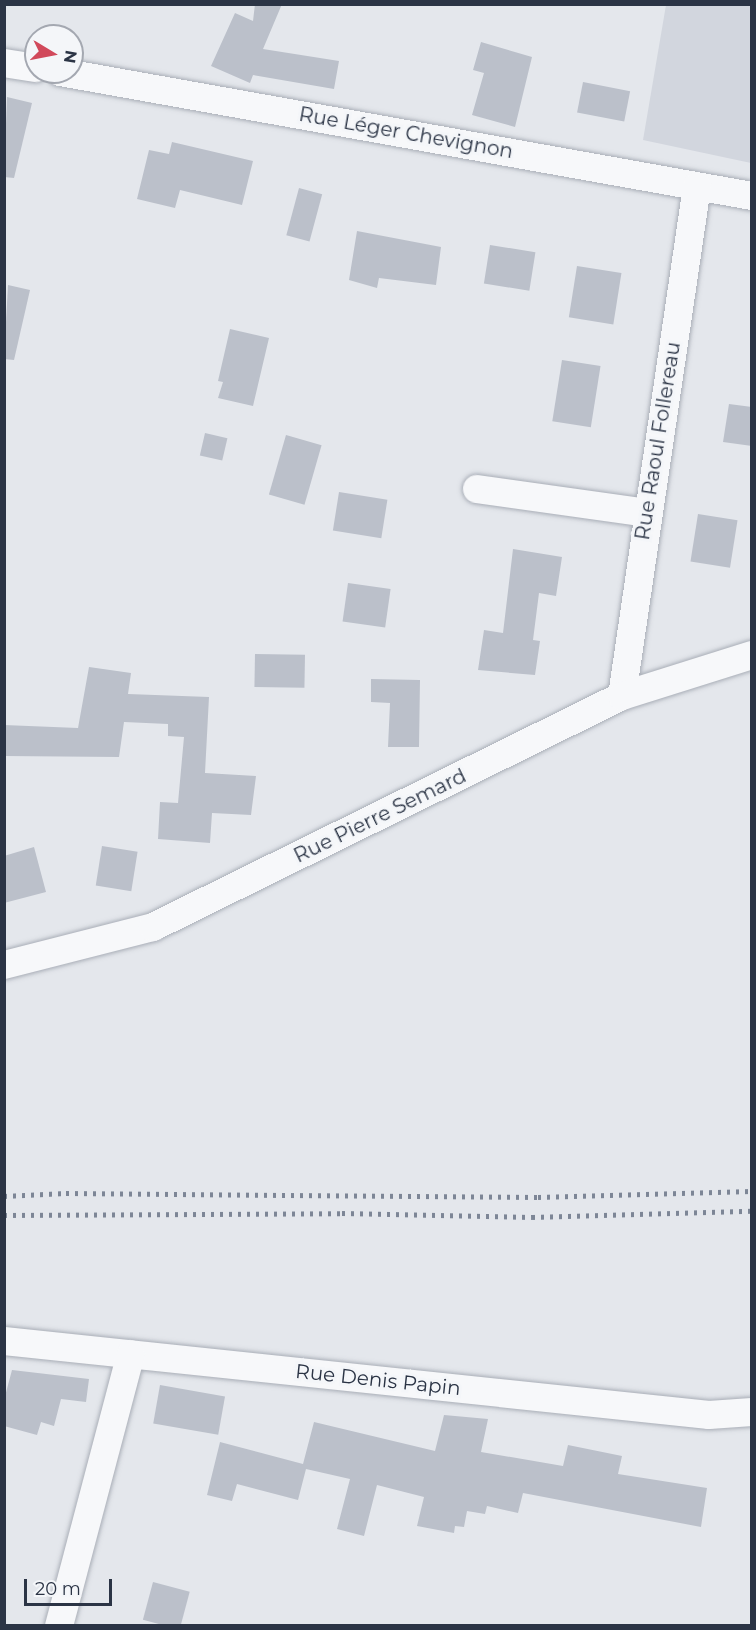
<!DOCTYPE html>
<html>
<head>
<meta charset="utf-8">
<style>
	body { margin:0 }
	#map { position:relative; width:756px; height:1630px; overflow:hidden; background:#e4e7ec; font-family:Montserrat,sans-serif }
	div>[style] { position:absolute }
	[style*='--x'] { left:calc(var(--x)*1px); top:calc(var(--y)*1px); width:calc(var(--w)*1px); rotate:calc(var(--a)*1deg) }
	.built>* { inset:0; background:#d2d6de }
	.building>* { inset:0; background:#bbc0ca; transform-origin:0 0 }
	.roads { filter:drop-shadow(0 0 2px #a9aeb7) drop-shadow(0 0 2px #a9aeb7) }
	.minor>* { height:28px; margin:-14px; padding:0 14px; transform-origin:14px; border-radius:14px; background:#f7f8fa }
	.rail>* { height:4.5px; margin-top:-2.25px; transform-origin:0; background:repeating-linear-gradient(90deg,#7d8696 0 3px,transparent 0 9px) }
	span { translate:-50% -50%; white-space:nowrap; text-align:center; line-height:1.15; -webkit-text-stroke:6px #f4f6f9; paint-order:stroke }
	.street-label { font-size:20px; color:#2b3445 }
	.frame { position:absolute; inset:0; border:6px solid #2b3445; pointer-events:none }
	.north { position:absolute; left:24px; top:24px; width:60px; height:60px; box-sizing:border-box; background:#f4f6f9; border:2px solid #a4a8b1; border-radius:50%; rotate:100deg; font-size:16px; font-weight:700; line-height:24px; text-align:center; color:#2b3445 }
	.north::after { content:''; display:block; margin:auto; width:21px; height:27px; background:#d1495b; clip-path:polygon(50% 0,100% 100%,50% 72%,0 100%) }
	.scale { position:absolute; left:24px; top:1579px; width:88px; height:27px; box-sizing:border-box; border:3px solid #2b3445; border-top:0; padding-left:8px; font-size:18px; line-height:21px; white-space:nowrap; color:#2b3445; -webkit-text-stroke:4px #f4f6f9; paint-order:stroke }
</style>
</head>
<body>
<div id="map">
	<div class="built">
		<div style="clip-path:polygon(666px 5px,751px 5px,751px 163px,643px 140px)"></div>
	</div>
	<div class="building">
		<div style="clip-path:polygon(255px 4px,282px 4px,263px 49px,339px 61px,334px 89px,253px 75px,250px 83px,211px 66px,235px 13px,253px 21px)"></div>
		<div style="clip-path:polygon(481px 42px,532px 57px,515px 127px,472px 115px,484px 73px,473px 70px)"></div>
		<div style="left:583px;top:82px;width:48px;height:31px;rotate:11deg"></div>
		<div style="clip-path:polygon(7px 97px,32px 103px,14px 178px,4px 177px)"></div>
		<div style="clip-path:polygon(172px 142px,253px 161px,242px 205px,180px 190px,175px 208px,137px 199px,149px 150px,169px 154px)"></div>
		<div style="left:299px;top:188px;width:24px;height:49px;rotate:15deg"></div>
		<div style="clip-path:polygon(357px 231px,441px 247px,436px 285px,379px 278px,377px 288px,349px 280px)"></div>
		<div style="left:490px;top:245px;width:46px;height:39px;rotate:9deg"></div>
		<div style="left:577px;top:266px;width:45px;height:52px;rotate:9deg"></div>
		<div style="clip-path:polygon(8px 285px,30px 290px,14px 360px,4px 359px)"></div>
		<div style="clip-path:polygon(230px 329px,269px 338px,253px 406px,218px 398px,223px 382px,218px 381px)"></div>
		<div style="left:562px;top:360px;width:39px;height:62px;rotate:9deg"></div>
		<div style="clip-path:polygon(729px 404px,752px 407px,752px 446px,723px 442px)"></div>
		<div style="left:205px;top:433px;width:23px;height:23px;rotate:13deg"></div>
		<div style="left:286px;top:435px;width:37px;height:62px;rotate:16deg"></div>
		<div style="left:339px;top:492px;width:49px;height:39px;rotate:9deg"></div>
		<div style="left:698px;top:514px;width:40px;height:48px;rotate:9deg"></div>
		<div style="clip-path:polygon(513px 549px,562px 557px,556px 596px,539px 593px,533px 640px,540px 641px,535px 675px,478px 670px,484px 630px,503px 633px)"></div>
		<div style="left:348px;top:583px;width:43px;height:39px;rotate:8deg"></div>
		<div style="left:255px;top:654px;width:50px;height:33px;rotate:1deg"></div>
		<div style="clip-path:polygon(89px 667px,131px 673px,128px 694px,209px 697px,205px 773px,256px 776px,251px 815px,212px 813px,210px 843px,158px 839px,160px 802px,178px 803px,184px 737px,168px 736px,168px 724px,124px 722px,119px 757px,4px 756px,4px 725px,78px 728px)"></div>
		<div style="clip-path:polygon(371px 679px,420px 680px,419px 747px,388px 747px,390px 703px,371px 702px)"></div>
		<div style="left:102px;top:846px;width:36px;height:40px;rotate:9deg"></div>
		<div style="clip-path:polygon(34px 847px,46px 892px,4px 903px,4px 856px)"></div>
		<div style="clip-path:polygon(12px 1370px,89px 1379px,86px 1402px,61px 1399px,54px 1426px,41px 1422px,37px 1435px,4px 1426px,4px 1400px)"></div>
		<div style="left:160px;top:1385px;width:66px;height:39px;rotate:10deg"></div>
		<div style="clip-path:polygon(444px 1415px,488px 1419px,481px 1452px,563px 1466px,568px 1445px,622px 1456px,618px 1474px,707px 1488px,701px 1527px,523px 1493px,518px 1513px,487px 1506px,485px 1514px,467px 1511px,464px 1527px,455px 1526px,454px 1533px,417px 1526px,424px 1497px,377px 1485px,364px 1536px,337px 1529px,350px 1479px,306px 1469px,298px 1500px,237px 1484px,232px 1501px,207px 1495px,220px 1442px,303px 1464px,314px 1422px,435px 1451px)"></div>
		<div style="left:153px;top:1582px;width:38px;height:39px;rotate:15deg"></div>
	</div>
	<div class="roads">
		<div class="minor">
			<div style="--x:4;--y:63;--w:32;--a:9"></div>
			<div style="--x:60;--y:72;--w:703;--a:10.16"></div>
			<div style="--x:477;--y:489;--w:172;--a:8"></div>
			<div style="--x:622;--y:696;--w:515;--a:-81.63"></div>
			<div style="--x:4;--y:965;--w:154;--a:-14.3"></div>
			<div style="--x:153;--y:927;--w:523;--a:-26.22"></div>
			<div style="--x:622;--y:696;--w:136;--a:-17.5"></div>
			<div style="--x:4;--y:1341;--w:709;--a:5.99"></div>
			<div style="--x:709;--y:1415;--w:43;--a:-4"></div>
			<div style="--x:59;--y:1626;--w:281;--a:-75.2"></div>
		</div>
	</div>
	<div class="rail">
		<div style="--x:4;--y:1196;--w:62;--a:-2.8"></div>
		<div style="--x:66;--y:1193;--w:472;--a:0.5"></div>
		<div style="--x:538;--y:1197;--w:214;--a:-1.6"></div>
		<div style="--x:4;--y:1215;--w:338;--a:-0.3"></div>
		<div style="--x:342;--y:1213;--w:190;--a:1.2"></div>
		<div style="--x:532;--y:1217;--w:220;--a:-1.6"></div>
	</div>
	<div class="street-label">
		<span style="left:406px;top:133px;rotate:10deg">Rue Léger Chevignon</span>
		<span style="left:658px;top:441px;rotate:-81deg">Rue Raoul Follereau</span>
		<span style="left:380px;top:816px;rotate:-26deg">Rue Pierre Semard</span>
		<span style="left:378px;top:1380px;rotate:6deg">Rue Denis Papin</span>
	</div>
	<div class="frame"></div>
	<div class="north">N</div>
	<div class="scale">20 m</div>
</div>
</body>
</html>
